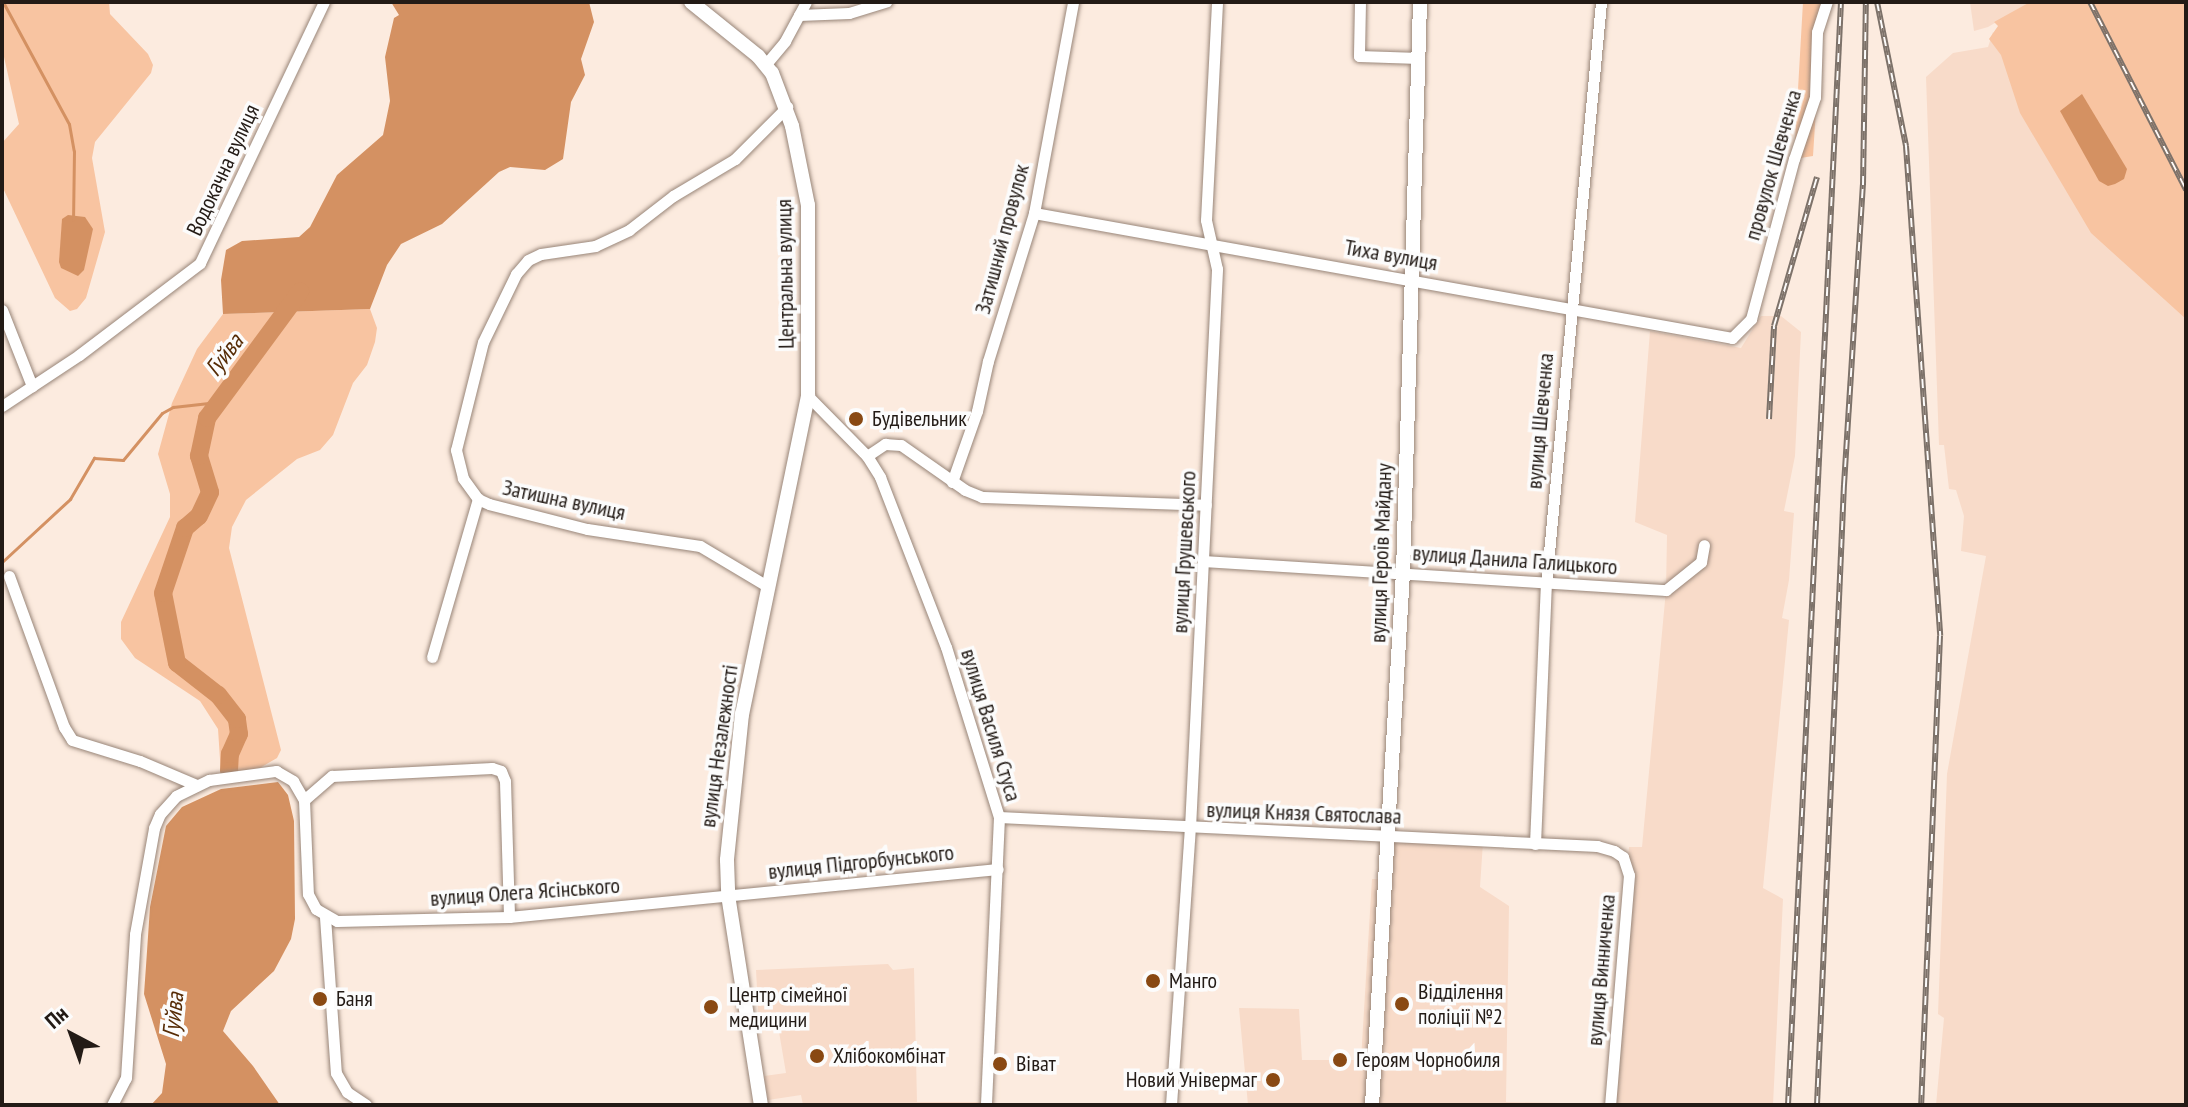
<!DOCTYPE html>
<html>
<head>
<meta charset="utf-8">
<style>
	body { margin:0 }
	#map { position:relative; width:2188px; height:1107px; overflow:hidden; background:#fcebdf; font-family:"PT Sans Narrow",sans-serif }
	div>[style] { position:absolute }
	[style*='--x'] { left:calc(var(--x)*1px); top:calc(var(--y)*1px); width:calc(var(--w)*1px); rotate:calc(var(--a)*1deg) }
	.built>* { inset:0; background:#f8dbc9 }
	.green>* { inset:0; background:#f8c4a1 }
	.water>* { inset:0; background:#d49162 }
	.stream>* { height:3px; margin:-1.5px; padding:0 1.5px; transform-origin:1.5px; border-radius:1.5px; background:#d49162 }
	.river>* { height:18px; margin:-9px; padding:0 9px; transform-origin:9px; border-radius:9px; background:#d49162 }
	.roads { filter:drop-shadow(0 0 2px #988578) drop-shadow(0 0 2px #988578) }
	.minor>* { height:11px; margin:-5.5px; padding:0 5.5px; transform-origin:5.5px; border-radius:5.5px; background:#fff }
	.tertiary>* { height:14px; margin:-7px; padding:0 7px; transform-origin:7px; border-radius:7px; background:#fff }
	.rail>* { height:6px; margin-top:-3px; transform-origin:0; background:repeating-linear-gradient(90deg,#fcfcfc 0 9px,#7d726a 0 18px); box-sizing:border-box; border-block:2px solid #7d726a }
	.dots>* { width:22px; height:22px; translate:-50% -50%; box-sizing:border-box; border:4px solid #fcfcfc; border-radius:50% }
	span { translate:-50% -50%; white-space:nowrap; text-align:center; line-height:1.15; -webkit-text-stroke:7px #fcfcfc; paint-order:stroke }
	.street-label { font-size:22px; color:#231b16 }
	.poi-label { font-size:22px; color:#231b16 }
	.left { translate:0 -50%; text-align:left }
	.right { translate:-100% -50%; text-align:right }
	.water-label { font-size:24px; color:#562b05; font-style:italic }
	.frame { position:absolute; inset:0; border:4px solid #231b16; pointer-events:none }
	.north { position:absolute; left:32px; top:995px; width:80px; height:80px; -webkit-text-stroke:6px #fcfcfc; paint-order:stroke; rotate:319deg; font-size:22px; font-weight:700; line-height:32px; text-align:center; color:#231b16 }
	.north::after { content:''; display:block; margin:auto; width:28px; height:36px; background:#231b16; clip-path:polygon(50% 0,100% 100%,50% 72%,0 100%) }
</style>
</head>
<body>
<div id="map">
	<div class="built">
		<div style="clip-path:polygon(1970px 2px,2030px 2px,1988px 27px,1974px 31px)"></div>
		<div style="clip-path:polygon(1993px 32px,2186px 213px,2186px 1105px,1936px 1105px,1944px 1018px,1938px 1014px,1947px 774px,1986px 556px,1961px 551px,1964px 516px,1956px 490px,1949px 489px,1944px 445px,1939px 445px,1926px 77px,1953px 53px,1988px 47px)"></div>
		<div style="clip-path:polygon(1761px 316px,1781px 316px,1801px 332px,1795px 456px,1784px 511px,1794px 513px,1789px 580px,1782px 618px,1789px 620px,1763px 888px,1783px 899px,1773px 1105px,1248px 1105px,1239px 1008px,1299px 1009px,1302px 1060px,1361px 1060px,1372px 879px,1384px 879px,1386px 837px,1483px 842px,1480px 887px,1509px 906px,1506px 1102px,1610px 1104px,1629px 847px,1642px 847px,1666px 590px,1667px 535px,1635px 522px,1650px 331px,1741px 348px)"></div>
		<div style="clip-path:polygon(888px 964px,893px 970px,914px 968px,917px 1102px,986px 1102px,986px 1105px,803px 1105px,801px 1095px,768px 1100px,764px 1076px,786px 1073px,778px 1026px,759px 1027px,756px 970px)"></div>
	</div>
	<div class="green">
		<div style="clip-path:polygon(2px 2px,109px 2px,110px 14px,148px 54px,153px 65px,151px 73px,95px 142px,92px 158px,105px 232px,86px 298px,77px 309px,70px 311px,55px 298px,2px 186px,2px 143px,19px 124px,2px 48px)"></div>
		<div style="clip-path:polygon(1803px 2px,1827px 2px,1822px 14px,1813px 156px,1794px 159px)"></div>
		<div style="clip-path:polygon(2030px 2px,2186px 2px,2186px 319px,2091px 233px,2020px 113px,2001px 55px,1989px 39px,1998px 26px,1994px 22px)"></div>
		<div style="clip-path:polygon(370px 309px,377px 328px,375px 342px,367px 365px,353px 383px,333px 435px,320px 450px,297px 459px,246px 500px,232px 527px,229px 548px,281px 750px,277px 758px,258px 769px,221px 774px,218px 729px,200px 701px,135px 658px,121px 639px,121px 622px,170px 517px,170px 494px,158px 454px,172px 403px,197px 349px,223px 314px)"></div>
	</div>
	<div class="water">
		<div style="clip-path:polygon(391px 2px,589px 2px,594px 22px,581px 59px,585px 75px,571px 102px,563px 159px,545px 170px,510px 167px,499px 172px,442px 224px,401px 244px,387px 265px,370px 309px,223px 314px,221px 280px,226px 250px,242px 241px,299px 237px,310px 227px,337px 175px,383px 135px,390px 101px,385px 57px,394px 18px,399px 15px)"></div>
		<div style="clip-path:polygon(2082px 94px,2127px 169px,2124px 179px,2115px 184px,2108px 186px,2099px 181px,2060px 111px)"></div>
		<div style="clip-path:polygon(68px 215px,85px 217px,93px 229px,84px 270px,78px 276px,61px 268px,59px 262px,62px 219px)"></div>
		<div style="clip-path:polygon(278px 782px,288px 795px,294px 821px,295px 919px,291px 939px,274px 971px,231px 1011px,223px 1031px,253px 1066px,280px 1105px,151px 1105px,162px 1093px,166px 1064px,144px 994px,146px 966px,150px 907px,166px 826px,182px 807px,221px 789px)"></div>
	</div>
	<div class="stream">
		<div style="--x:3;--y:2;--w:139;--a:61.6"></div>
		<div style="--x:69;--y:124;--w:27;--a:80"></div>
		<div style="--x:74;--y:151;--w:69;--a:90.8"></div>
		<div style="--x:2;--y:562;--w:93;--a:-42.8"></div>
		<div style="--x:70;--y:499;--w:48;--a:-59.7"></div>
		<div style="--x:94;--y:458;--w:29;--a:4"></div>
		<div style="--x:123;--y:460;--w:61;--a:-50.3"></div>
		<div style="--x:162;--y:413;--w:13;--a:-29"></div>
		<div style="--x:173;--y:407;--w:45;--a:-6.3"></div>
	</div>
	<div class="river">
		<div style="--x:229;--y:771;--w:17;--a:-87"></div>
		<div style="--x:230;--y:754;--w:22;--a:-66"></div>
		<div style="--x:239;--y:734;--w:15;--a:-98"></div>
		<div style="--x:237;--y:719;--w:31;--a:-128"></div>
		<div style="--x:218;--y:695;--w:52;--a:-142"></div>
		<div style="--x:177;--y:663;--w:71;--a:-101.3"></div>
		<div style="--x:163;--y:593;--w:69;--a:-71.3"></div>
		<div style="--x:185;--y:528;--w:18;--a:-41"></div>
		<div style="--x:199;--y:516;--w:26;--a:-65"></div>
		<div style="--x:210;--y:492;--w:38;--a:-107"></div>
		<div style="--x:199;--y:456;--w:39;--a:-78"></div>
		<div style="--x:207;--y:418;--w:157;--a:-53.6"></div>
	</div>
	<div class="roads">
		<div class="minor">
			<div style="--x:1360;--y:2;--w:54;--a:91.1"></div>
			<div style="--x:1359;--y:56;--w:60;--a:1.9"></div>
			<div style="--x:799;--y:15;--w:50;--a:-2.3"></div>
			<div style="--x:849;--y:13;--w:39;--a:-17"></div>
			<div style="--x:766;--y:64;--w:30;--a:-50"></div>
			<div style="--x:785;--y:41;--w:44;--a:-61.7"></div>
			<div style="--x:1034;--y:213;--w:709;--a:10.15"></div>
			<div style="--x:1732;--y:338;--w:27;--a:-45"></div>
			<div style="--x:1751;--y:319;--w:166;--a:-75"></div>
			<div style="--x:1794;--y:159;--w:65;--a:-71.3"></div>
			<div style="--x:1815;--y:97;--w:65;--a:-88.2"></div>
			<div style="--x:1817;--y:32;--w:32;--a:-72"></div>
			<div style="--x:2;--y:310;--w:82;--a:68.5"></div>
			<div style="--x:808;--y:396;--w:84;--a:45.5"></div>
			<div style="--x:867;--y:456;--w:25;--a:58"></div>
			<div style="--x:880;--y:477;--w:182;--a:68.8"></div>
			<div style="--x:946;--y:647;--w:178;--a:72.7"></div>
			<div style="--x:999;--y:817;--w:288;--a:92.6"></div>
			<div style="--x:2;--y:406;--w:92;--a:-33.5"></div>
			<div style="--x:79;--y:355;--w:152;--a:-37.2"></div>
			<div style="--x:200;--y:263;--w:289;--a:-64.6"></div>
			<div style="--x:867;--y:456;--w:22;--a:-34"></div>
			<div style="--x:885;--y:444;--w:16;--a:4"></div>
			<div style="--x:901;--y:445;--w:78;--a:35.1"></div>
			<div style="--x:965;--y:490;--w:18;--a:22"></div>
			<div style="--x:982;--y:497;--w:224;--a:2"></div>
			<div style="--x:952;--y:482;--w:75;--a:-70.6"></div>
			<div style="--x:977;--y:411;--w:51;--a:-77.6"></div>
			<div style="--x:988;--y:361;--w:155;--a:-72.7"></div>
			<div style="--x:1034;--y:213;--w:215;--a:-79.5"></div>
			<div style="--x:1203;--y:561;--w:464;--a:3.6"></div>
			<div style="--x:1666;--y:590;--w:45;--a:-38.7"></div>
			<div style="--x:1701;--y:562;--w:17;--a:-80"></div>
			<div style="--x:9;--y:576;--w:161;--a:70"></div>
			<div style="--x:64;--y:727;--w:15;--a:58"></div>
			<div style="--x:72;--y:740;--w:71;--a:17.2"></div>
			<div style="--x:140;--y:761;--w:59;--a:23.1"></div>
			<div style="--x:767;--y:586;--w:78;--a:-149.2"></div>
			<div style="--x:700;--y:546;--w:114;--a:-171.4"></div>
			<div style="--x:587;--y:529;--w:101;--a:-165.7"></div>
			<div style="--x:489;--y:504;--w:12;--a:-156"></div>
			<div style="--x:478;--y:499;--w:26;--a:-126"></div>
			<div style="--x:463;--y:478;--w:29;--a:-104"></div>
			<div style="--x:456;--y:450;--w:111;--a:-76"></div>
			<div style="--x:483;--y:342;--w:76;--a:-64.1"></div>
			<div style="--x:516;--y:274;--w:18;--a:-49"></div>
			<div style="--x:528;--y:260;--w:14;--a:-25"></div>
			<div style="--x:541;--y:254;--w:55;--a:-8.4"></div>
			<div style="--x:595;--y:246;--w:38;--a:-25"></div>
			<div style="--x:629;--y:230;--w:56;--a:-37.7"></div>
			<div style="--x:673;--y:196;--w:72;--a:-30.8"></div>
			<div style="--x:735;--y:159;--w:74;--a:-45"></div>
			<div style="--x:432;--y:657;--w:165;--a:-73.8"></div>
			<div style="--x:304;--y:800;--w:37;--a:-41"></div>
			<div style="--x:332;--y:776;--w:160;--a:-2.9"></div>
			<div style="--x:492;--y:768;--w:9;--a:18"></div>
			<div style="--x:501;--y:771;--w:11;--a:68"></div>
			<div style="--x:505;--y:781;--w:136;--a:88.3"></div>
			<div style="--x:999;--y:817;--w:599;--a:2.78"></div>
			<div style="--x:1597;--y:846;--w:18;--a:16"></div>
			<div style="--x:1614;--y:851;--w:11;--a:34"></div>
			<div style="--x:1623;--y:857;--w:19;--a:72"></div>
			<div style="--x:1629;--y:875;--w:231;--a:94.7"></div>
			<div style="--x:1535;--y:844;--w:260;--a:-87.6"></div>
			<div style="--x:1546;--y:584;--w:585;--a:-84.6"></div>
			<div style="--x:325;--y:917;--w:156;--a:86"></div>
			<div style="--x:336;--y:1073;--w:22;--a:60"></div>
			<div style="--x:347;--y:1092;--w:23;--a:34"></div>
			<div style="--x:112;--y:1105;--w:30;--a:-63"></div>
			<div style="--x:126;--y:1078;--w:144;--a:-86.4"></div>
			<div style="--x:135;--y:934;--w:108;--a:-79.8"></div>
			<div style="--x:154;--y:828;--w:15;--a:-67"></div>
			<div style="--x:160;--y:814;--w:24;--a:-48"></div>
			<div style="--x:176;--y:796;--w:37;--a:-26"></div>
			<div style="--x:209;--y:780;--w:68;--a:-7.7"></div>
			<div style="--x:276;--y:771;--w:20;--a:30"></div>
			<div style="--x:293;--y:781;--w:22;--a:60"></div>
			<div style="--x:304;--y:800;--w:94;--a:87.6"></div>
			<div style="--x:308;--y:894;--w:17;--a:62"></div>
			<div style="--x:316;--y:909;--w:24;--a:30"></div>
			<div style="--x:337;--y:921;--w:172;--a:-1.3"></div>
			<div style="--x:509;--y:917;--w:491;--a:-5.6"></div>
			<div style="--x:1171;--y:1105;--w:278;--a:-86.1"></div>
			<div style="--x:1190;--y:828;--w:560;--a:-87.23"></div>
			<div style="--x:1217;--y:269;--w:50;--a:-102.7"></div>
			<div style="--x:1206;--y:220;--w:218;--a:-87.1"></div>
		</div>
		<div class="tertiary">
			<div style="--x:691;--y:2;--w:86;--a:38.9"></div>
			<div style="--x:758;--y:56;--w:22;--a:51"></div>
			<div style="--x:772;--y:73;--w:57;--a:69.3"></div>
			<div style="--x:792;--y:126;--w:81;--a:78.6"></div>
			<div style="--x:808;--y:205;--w:191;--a:90"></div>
			<div style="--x:808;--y:396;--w:325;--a:101.7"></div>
			<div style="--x:742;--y:714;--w:147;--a:95.9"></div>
			<div style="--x:727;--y:860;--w:35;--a:88"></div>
			<div style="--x:728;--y:895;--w:213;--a:81.1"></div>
			<div style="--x:1372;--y:1105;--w:534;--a:-86.67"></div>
			<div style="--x:1403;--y:572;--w:570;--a:-88.29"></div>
		</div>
	</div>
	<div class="rail">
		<div style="--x:1877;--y:2;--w:147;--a:78.6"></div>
		<div style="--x:1906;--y:146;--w:491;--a:86"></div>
		<div style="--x:1940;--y:636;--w:469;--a:92.3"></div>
		<div style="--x:2090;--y:2;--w:211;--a:62.9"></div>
		<div style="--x:1769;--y:419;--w:93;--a:-86.9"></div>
		<div style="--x:1774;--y:326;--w:155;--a:-73.9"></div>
		<div style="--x:1788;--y:1105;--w:1104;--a:-87.25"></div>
		<div style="--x:1817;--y:1105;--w:621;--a:-87.51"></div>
		<div style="--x:1844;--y:485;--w:301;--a:-86.4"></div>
		<div style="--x:1863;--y:185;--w:183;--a:-89.1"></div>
	</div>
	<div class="dots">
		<div style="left:856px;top:419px;background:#894913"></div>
		<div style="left:1153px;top:981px;background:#894913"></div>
		<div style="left:320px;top:999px;background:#894913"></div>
		<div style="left:1402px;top:1004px;background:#894913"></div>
		<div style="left:711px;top:1007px;background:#894913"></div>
		<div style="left:817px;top:1056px;background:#894913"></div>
		<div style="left:1340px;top:1060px;background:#894913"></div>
		<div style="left:1000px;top:1064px;background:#894913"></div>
		<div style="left:1273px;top:1080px;background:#894913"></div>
	</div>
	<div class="street-label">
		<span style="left:1773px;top:165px;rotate:-74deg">провулок Шевченка</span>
		<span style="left:223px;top:170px;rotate:-65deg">Водокачна вулиця</span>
		<span style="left:1002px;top:239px;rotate:-75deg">Затишний провулок</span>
		<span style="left:1391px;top:255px;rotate:10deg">Тиха вулиця</span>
		<span style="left:785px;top:274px;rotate:-91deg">Центральна вулиця</span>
		<span style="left:1540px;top:421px;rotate:-85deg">вулиця Шевченка</span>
		<span style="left:564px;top:500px;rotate:12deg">Затишна вулиця</span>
		<span style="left:1184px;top:552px;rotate:-87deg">вулиця Грушевського</span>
		<span style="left:1381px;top:553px;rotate:-88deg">вулиця Героїв Майдану</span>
		<span style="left:1515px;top:560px;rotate:4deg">вулиця Данила Галицького</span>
		<span style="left:991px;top:725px;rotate:73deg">вулиця Василя Стуса</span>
		<span style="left:719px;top:746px;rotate:-82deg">вулиця Незалежності</span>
		<span style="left:1304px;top:813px;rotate:2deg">вулиця Князя Святослава</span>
		<span style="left:861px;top:862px;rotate:-6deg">вулиця Підгорбунського</span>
		<span style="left:525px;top:892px;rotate:-4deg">вулиця Олега Ясінського</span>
		<span style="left:1601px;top:970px;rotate:-85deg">вулиця Винниченка</span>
	</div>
	<div class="poi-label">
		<span class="left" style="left:872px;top:419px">Будівельник</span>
		<span class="left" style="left:1169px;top:981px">Манго</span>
		<span class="left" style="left:1418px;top:1004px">Відділення<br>поліції №2</span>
		<span class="left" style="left:729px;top:1007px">Центр сімейної<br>медицини</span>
		<span class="left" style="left:336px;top:999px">Баня</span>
		<span class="left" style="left:833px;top:1056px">Хлібокомбінат</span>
		<span class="left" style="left:1356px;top:1060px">Героям Чорнобиля</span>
		<span class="left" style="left:1016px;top:1064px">Віват</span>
		<span class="right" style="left:1257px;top:1080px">Новий Універмаг</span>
	</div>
	<div class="water-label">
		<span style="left:224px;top:355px;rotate:-53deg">Гуйва</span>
		<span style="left:173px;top:1015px;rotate:-84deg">Гуйва</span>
	</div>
	<div class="frame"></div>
	<div class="north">Пн</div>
</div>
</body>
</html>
